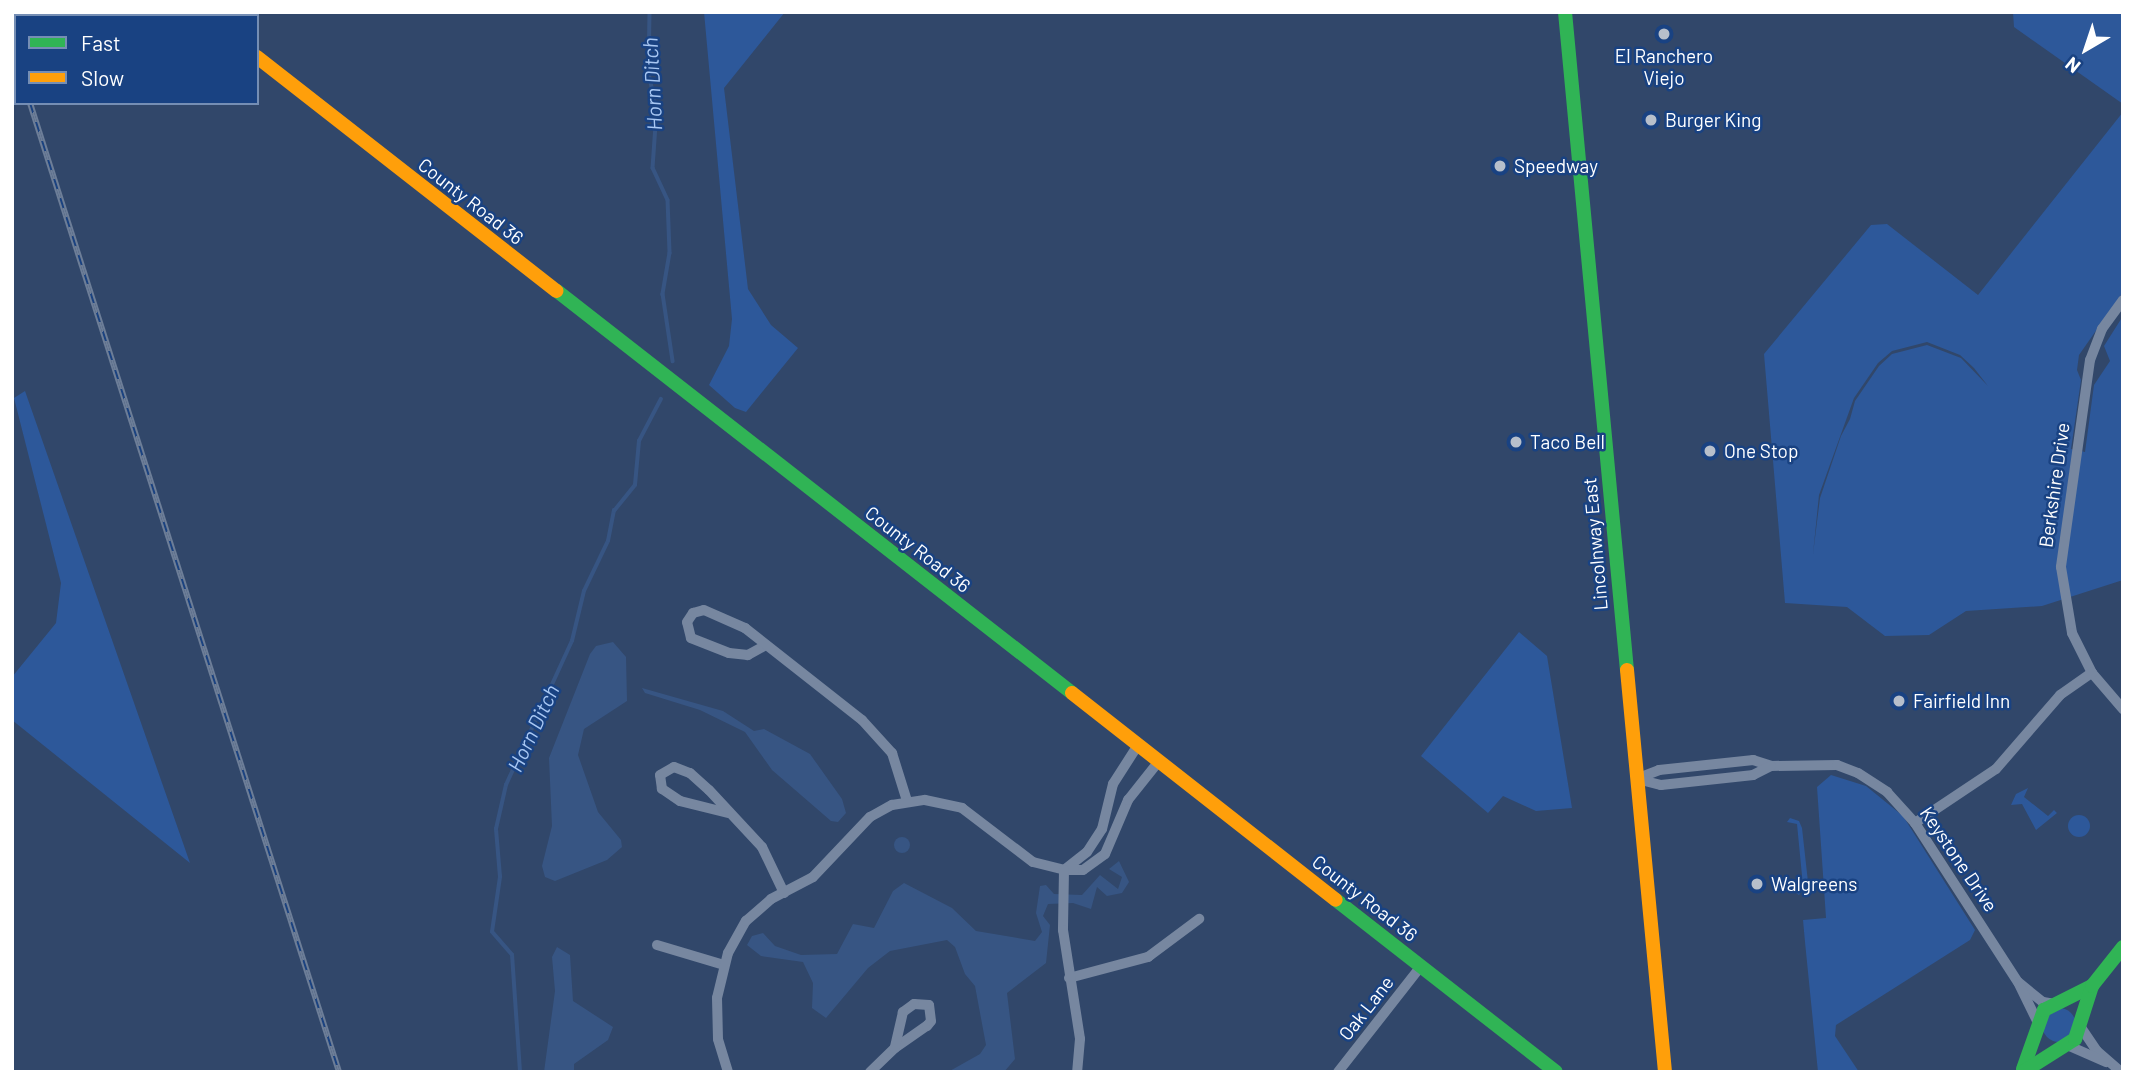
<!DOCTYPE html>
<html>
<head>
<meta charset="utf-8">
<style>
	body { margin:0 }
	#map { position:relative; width:2135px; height:1084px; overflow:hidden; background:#31476a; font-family:Barlow,sans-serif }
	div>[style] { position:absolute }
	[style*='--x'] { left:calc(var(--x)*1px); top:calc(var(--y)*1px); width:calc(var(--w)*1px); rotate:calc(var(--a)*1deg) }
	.green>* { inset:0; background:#2d589a }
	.round { border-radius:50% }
	.water>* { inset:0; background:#375583 }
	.stream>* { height:3.5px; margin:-1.75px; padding:0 1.75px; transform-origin:1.75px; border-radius:1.75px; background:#375583 }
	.street>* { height:10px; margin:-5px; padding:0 5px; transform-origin:5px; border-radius:5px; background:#7787a0 }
	.fast>* { height:14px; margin:-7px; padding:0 7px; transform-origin:7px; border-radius:7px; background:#30b455 }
	.slow>* { height:14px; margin:-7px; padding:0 7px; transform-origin:7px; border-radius:7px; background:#ff9f0a }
	.rail>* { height:6px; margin-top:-3px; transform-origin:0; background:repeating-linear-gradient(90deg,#194282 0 10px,#6d7e98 0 20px); box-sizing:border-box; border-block:2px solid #6d7e98 }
	.dots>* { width:19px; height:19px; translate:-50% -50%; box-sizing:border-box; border:4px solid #194282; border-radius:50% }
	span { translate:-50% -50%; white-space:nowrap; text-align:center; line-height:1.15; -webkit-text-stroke:5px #194282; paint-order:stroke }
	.poi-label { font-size:19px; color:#fff }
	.left { translate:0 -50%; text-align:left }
	.street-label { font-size:19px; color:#fff }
	.water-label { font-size:21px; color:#a8c7f3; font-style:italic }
	.frame { position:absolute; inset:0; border:14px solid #fff; pointer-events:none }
	.legend { position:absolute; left:14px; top:14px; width:245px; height:91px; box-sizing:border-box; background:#194282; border:2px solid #758eb4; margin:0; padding:9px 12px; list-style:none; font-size:21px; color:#fff }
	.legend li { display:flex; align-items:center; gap:14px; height:35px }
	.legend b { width:35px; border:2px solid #758eb4 }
	.north { position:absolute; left:2051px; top:14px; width:70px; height:70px; -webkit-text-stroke:5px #194282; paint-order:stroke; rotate:219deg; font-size:19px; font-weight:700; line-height:28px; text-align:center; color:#fff }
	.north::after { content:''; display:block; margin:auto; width:24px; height:32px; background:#fff; clip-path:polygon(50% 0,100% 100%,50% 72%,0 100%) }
</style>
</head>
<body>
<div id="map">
	<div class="green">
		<div style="clip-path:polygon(704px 12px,785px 12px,724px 88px,748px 289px,771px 325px,798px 348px,746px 412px,735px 408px,709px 385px,729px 346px,732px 319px)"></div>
		<div style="clip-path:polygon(2013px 12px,2123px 12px,2123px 104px,2014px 27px)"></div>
		<div style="clip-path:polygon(evenodd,2123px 112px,2123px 292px,2079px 355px,2077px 370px,2081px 380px,2071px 449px,2085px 452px,2094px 385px,2110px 361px,2104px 346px,2123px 316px,2123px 580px,2042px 606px,1966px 611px,1929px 635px,1885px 636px,1847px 607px,1785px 603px,1764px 354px,1871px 225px,1887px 224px,1978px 295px,2123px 112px,1927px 342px,1960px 355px,1974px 368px,1988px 386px,1961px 358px,1927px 345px,1892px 354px,1879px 366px,1855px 401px,1850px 419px,1841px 436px,1820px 498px,1813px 554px,1819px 495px,1854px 398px,1878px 363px,1892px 351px,1927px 342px)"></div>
		<div style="clip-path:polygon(25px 391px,190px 863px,12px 720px,12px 677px,56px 623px,61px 583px,14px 398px)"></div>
		<div style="clip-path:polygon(1519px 632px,1547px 656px,1572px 808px,1536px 811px,1503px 796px,1488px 813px,1421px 756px)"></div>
		<div style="clip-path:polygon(1831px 775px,1866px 786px,1903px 816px,1975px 930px,1970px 940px,1836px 1025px,1835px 1036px,1859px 1072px,1818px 1072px,1805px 942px,1803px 920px,1826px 918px,1817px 787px)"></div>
		<div style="clip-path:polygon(2028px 788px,2024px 797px,2048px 816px,2054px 810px,2057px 813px,2036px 830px,2022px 804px,2011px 805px,2016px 794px)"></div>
		<div class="round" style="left:2068px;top:815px;width:22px;height:22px"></div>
		<div style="clip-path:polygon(1790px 818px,1799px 821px,1802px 828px,1808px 882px,1799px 895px,1795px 892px,1803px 886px,1797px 824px,1787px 822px)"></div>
		<div class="round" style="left:2042px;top:1008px;width:34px;height:34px"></div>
	</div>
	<div class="water">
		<div style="clip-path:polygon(613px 642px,626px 657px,627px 701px,584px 729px,578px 755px,598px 812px,621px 840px,622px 847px,607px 860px,555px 881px,545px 877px,542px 866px,552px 826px,549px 758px,590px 654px,596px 646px)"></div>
		<div style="clip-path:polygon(642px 688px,723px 711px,754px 731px,764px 729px,810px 754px,842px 799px,846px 813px,838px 822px,831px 821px,772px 770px,745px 732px,700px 710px,645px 693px)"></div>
		<div class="round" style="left:894px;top:837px;width:16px;height:16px"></div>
		<div style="clip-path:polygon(1119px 861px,1129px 882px,1122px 893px,1107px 896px,1097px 887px,1091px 909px,1073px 903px,1048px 904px,1043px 916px,1050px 925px,1046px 963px,1007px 993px,1015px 1059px,1004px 1072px,948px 1072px,980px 1054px,986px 1045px,975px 986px,965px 974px,955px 947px,947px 940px,890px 951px,868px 968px,826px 1018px,812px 1008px,813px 983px,803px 962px,761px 956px,747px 945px,752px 936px,763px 933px,775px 946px,801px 955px,837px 954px,853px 924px,874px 928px,893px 891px,904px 883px,952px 908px,976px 931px,1035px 941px,1042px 932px,1036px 913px,1040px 886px,1046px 885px,1054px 894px,1082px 895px,1100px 875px,1118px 889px,1122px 877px,1109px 869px)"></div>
		<div style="clip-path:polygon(557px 947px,570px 955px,573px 1001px,613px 1027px,608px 1040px,574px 1064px,574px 1072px,544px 1072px,555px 991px,552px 957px)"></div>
	</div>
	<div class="stream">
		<div style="--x:650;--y:12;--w:61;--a:90.9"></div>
		<div style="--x:649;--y:73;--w:39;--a:78"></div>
		<div style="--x:657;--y:111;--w:57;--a:94"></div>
		<div style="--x:653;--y:168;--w:35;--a:65"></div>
		<div style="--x:668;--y:200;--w:53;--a:87.8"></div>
		<div style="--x:670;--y:253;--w:42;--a:99.7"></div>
		<div style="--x:663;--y:294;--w:68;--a:81.5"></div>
		<div style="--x:520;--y:1072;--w:117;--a:-93.9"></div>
		<div style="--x:512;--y:955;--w:30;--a:-131"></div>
		<div style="--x:492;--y:932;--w:56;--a:-81.7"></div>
		<div style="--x:500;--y:877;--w:48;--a:-94.8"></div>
		<div style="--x:496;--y:829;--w:45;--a:-77.2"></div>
		<div style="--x:506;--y:785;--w:158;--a:-65.4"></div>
		<div style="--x:572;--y:641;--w:51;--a:-76.5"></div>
		<div style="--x:584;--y:591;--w:55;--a:-64.4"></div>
		<div style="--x:608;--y:541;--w:31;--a:-79"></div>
		<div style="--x:614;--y:511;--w:33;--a:-51"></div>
		<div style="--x:635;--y:485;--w:44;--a:-84.8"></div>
		<div style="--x:639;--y:441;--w:47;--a:-62.4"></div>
	</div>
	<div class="street">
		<div style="--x:2123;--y:300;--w:36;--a:126"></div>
		<div style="--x:2102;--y:329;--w:33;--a:111"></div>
		<div style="--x:2090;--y:360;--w:209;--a:98"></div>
		<div style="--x:2061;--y:567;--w:67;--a:80.5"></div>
		<div style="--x:2072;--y:633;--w:45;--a:63.4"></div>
		<div style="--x:2092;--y:673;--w:48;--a:49.3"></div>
		<div style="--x:766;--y:645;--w:21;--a:151"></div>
		<div style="--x:748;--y:655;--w:19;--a:-174"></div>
		<div style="--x:729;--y:653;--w:41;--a:-158.5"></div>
		<div style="--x:691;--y:638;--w:16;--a:-104"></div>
		<div style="--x:687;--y:622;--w:11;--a:-56"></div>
		<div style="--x:693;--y:613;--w:11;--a:-15"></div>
		<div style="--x:704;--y:610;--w:45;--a:23.7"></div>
		<div style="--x:745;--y:628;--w:149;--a:38.2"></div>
		<div style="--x:862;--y:720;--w:45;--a:47.7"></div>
		<div style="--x:892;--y:753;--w:50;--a:72.6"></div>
		<div style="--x:1138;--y:745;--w:46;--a:122.7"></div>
		<div style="--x:1113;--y:784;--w:46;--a:103.7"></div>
		<div style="--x:1102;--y:829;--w:27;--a:123"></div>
		<div style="--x:1087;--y:852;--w:29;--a:142"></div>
		<div style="--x:1064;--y:870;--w:19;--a:0"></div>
		<div style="--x:1083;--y:870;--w:27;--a:-36"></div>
		<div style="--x:1105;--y:854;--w:59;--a:-66.9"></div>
		<div style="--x:1128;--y:800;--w:50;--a:-51.5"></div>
		<div style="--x:1636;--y:779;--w:25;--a:-21"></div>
		<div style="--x:1659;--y:770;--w:95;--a:-6.1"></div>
		<div style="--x:1753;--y:760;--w:19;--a:18"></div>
		<div style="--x:1771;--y:766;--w:66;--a:-0.9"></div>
		<div style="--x:1837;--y:765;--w:22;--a:21"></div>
		<div style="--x:1858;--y:773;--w:35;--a:33"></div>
		<div style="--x:1887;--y:792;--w:42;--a:47.9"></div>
		<div style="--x:1915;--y:823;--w:189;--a:57.1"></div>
		<div style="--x:2018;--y:982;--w:32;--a:39"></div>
		<div style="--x:2043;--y:1002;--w:12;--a:9"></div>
		<div style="--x:1637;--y:779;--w:25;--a:14"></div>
		<div style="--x:1661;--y:785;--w:93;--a:-6.2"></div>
		<div style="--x:1753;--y:775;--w:20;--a:-27"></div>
		<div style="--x:728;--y:813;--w:49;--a:-166"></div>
		<div style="--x:680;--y:801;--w:22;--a:-146"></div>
		<div style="--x:662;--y:789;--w:14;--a:-98"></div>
		<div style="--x:660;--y:775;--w:16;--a:-30"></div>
		<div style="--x:674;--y:767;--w:17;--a:21"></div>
		<div style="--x:690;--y:773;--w:25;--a:42"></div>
		<div style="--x:709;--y:790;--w:78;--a:47.1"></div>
		<div style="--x:762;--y:847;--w:51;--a:64.4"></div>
		<div style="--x:1915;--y:823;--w:97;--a:-33.7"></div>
		<div style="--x:1996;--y:769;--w:98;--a:-49.1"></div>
		<div style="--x:2060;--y:695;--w:39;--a:-35"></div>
		<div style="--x:657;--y:945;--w:70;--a:16.6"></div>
		<div style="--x:1069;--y:978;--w:82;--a:-14.9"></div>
		<div style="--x:1148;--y:957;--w:64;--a:-36.7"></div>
		<div style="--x:2019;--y:984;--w:43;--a:64"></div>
		<div style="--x:2080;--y:1026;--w:30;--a:56"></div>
		<div style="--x:2097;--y:1051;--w:32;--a:41"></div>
		<div style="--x:2067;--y:1045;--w:43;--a:23.6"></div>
		<div style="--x:728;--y:1072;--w:34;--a:-107"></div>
		<div style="--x:718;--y:1039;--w:41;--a:-91.4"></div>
		<div style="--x:717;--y:998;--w:46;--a:-76.3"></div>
		<div style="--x:728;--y:953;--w:37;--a:-61"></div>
		<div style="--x:746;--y:921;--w:33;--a:-41"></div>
		<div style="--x:771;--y:899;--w:47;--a:-27.6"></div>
		<div style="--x:813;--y:877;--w:83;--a:-46.5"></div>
		<div style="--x:870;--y:817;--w:25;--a:-29"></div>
		<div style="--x:892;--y:805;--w:33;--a:-9"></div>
		<div style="--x:925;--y:800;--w:38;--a:12"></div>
		<div style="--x:962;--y:808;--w:89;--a:37.3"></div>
		<div style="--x:1033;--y:862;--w:32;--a:14"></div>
		<div style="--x:1064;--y:870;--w:60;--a:91"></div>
		<div style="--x:1063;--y:930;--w:110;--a:81.1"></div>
		<div style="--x:1080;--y:1039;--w:33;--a:95"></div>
		<div style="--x:870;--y:1072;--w:35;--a:-44"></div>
		<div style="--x:895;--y:1048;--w:39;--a:-35"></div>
		<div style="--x:927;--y:1026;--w:6;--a:-51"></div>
		<div style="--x:931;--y:1021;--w:16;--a:-97"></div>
		<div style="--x:929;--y:1005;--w:15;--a:-176"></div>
		<div style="--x:914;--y:1004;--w:14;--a:144"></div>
		<div style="--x:903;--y:1012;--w:37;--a:103"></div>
		<div style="--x:1338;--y:1072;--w:135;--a:-51.9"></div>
	</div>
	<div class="fast">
		<div style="--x:199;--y:12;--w:6;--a:39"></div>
		<div style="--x:1565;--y:12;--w:661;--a:84.62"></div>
		<div style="--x:557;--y:291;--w:653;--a:37.97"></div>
		<div style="--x:1336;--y:900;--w:279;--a:38"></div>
		<div style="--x:2023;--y:1069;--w:63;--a:-70.4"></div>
		<div style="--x:2044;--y:1010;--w:54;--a:-26.6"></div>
		<div style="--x:2023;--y:1072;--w:62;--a:-32.4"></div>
		<div style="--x:2075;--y:1039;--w:56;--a:-72.2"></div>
		<div style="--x:2092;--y:986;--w:50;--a:-51.5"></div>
	</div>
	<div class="slow">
		<div style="--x:257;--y:57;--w:380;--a:38"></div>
		<div style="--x:1627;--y:670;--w:404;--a:84.6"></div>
		<div style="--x:1072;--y:693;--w:335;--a:38.1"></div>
	</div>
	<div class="rail">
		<div style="--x:12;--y:47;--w:12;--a:70"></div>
		<div style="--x:12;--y:70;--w:12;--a:70"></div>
		<div style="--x:30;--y:103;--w:1017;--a:72.31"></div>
	</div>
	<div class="dots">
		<div style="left:1664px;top:34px;background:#b7bfcb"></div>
		<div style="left:1651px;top:120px;background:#b7bfcb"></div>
		<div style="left:1500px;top:166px;background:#b7bfcb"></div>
		<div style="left:1516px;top:442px;background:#b7bfcb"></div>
		<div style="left:1710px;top:451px;background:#b7bfcb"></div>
		<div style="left:1899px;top:701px;background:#b7bfcb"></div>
		<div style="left:1757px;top:884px;background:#b7bfcb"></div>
	</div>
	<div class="poi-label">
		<span style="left:1664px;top:67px">El Ranchero<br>Viejo</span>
		<span class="left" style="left:1665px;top:120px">Burger King</span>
		<span class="left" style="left:1514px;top:166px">Speedway</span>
		<span class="left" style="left:1530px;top:442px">Taco Bell</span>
		<span class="left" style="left:1724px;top:451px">One Stop</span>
		<span class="left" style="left:1913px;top:701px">Fairfield Inn</span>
		<span class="left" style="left:1771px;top:884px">Walgreens</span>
	</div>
	<div class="street-label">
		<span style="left:471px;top:201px;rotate:38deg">County Road 36</span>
		<span style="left:2054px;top:485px;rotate:-82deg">Berkshire Drive</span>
		<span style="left:1595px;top:544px;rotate:-95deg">Lincolnway East</span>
		<span style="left:918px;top:549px;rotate:38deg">County Road 36</span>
		<span style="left:1959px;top:859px;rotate:56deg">Keystone Drive</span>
		<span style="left:1365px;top:898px;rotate:38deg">County Road 36</span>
		<span style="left:1366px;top:1008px;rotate:-52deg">Oak Lane</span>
	</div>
	<div class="water-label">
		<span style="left:652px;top:84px;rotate:-93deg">Horn Ditch</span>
		<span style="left:533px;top:728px;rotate:-65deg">Horn Ditch</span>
	</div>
	<div class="frame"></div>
	<ul class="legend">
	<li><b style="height:9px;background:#30b455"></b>Fast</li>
	<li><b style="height:9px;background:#ff9f0a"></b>Slow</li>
	</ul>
	<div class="north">N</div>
</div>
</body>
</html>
